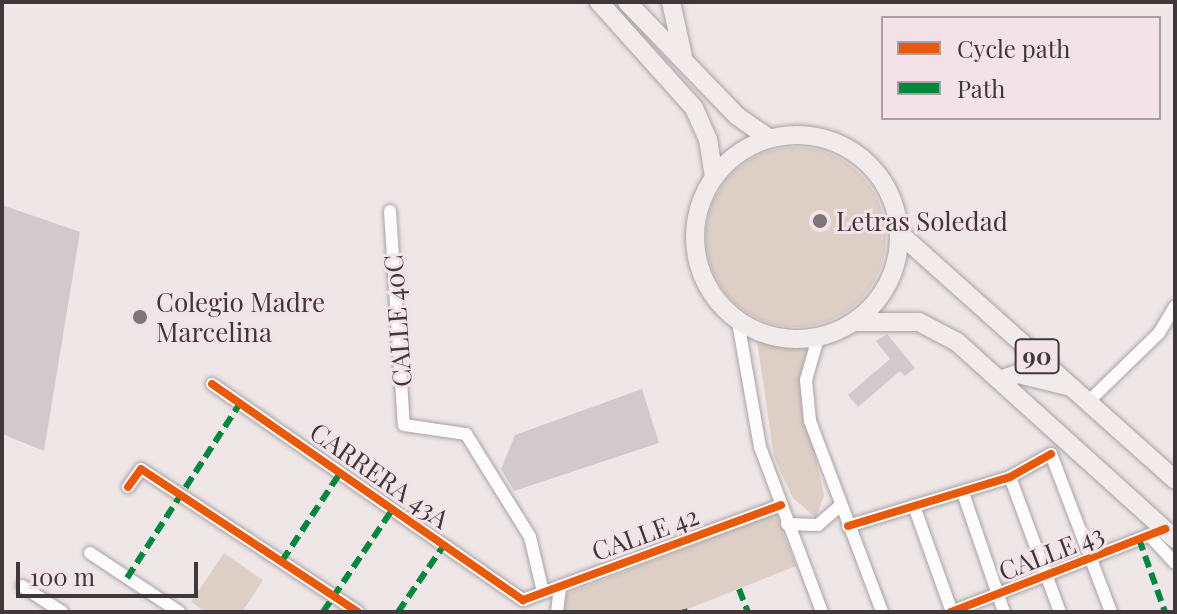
<!DOCTYPE html>
<html>
<head>
<meta charset="utf-8">
<style>
	body { margin:0 }
	#map { position:relative; width:1177px; height:614px; overflow:hidden; background:#efe6e8; font-family:"Playfair Display",serif }
	div>[style] { position:absolute }
	[style*='--x'] { left:calc(var(--x)*1px); top:calc(var(--y)*1px); width:calc(var(--w)*1px); rotate:calc(var(--a)*1deg) }
	.green>* { inset:0; background:#ddcfc6 }
	.round { border-radius:50% }
	.building>* { inset:0; background:#d0cacd }
	.roads { filter:drop-shadow(0 0 2px #a9a2a4) drop-shadow(0 0 2px #a9a2a4) }
	.minor>* { height:12px; margin:-6px; padding:0 6px; transform-origin:6px; border-radius:6px; background:#fdfbfc }
	.highway>* { height:18px; margin:-9px; padding:0 9px; transform-origin:9px; border-radius:9px; background:#f2ebeb }
	.highway>.ring { margin:-9px; padding:0; box-sizing:content-box; background:none; border:18px solid #f2ebeb; border-radius:50% }
	.quiet>* { height:6px; margin-top:-3px; transform-origin:0; background:repeating-linear-gradient(90deg,#00873e 0 12px,transparent 0 18px) }
	.cycleway>* { height:8px; margin:-4px; padding:0 4px; transform-origin:4px; border-radius:4px; background:#e8590c }
	.dots>* { width:22px; height:22px; translate:-50% -50%; box-sizing:border-box; border:4px solid #f3e2e7; border-radius:50% }
	span { translate:-50% -50%; white-space:nowrap; text-align:center; line-height:1.15; -webkit-text-stroke:6px #f3e2e7; paint-order:stroke }
	.shield-label span { padding:2px 6px; background:#f3e2e7; border:2px solid; border-radius:6px; -webkit-text-stroke-width:0 }
	.shield-label { font-size:24px; color:#3f383a; font-weight:700 }
	.poi-label { font-size:26px; color:#3f383a }
	.left { translate:0 -50%; text-align:left }
	.street-label { font-size:26px; color:#3f383a }
	.frame { position:absolute; inset:0; border:4px solid #3f383a; pointer-events:none }
	.legend { position:absolute; left:881px; top:16px; width:280px; height:104px; box-sizing:border-box; background:#f3e2e7; border:2px solid #ab9ea2; margin:0; padding:10px 14px; list-style:none; font-size:24px; color:#3f383a }
	.legend li { display:flex; align-items:center; gap:16px; height:40px }
	.legend b { width:40px; border:2px solid #ab9ea2 }
	.scale { position:absolute; left:16px; top:562px; width:182px; height:36px; box-sizing:border-box; border:4px solid #3f383a; border-top:0; padding-left:10px; font-size:24px; line-height:28px; white-space:nowrap; color:#3f383a; -webkit-text-stroke:6px #f3e2e7; paint-order:stroke }
</style>
</head>
<body>
<div id="map">
	<div class="green">
		<div class="round" style="left:706px;top:147px;width:180px;height:180px"></div>
		<div style="clip-path:polygon(757px 341px,807px 349px,799px 382px,824px 495px,816px 518px,793px 498px,774px 457px)"></div>
		<div style="clip-path:polygon(776px 513px,796px 566px,680px 612px,564px 612px,566px 594px)"></div>
		<div style="clip-path:polygon(224px 553px,263px 580px,242px 612px,206px 612px,191px 602px)"></div>
	</div>
	<div class="building">
		<div style="clip-path:polygon(2px 205px,80px 232px,44px 451px,2px 434px)"></div>
		<div style="clip-path:polygon(887px 334px,915px 368px,905px 376px,900px 371px,858px 407px,848px 395px,890px 359px,876px 341px)"></div>
		<div style="clip-path:polygon(642px 389px,659px 443px,514px 491px,501px 469px,515px 435px)"></div>
	</div>
	<div class="roads">
		<div class="minor">
			<div style="--x:390;--y:211;--w:214;--a:86.3"></div>
			<div style="--x:404;--y:425;--w:63;--a:8.3"></div>
			<div style="--x:466;--y:434;--w:121;--a:58.1"></div>
			<div style="--x:530;--y:537;--w:57;--a:76.7"></div>
			<div style="--x:738;--y:322;--w:127;--a:80"></div>
			<div style="--x:760;--y:447;--w:176;--a:69.4"></div>
			<div style="--x:818;--y:338;--w:44;--a:105.9"></div>
			<div style="--x:806;--y:380;--w:41;--a:84.4"></div>
			<div style="--x:810;--y:421;--w:204;--a:69.3"></div>
			<div style="--x:212;--y:384;--w:379;--a:34.8"></div>
			<div style="--x:523;--y:600;--w:275;--a:-20.2"></div>
			<div style="--x:1088;--y:402;--w:99;--a:-44.2"></div>
			<div style="--x:1159;--y:333;--w:31;--a:-59"></div>
			<div style="--x:1051;--y:454;--w:169;--a:69.2"></div>
			<div style="--x:1010;--y:477;--w:144;--a:69.7"></div>
			<div style="--x:128;--y:487;--w:22;--a:-54"></div>
			<div style="--x:141;--y:469;--w:260;--a:33.4"></div>
			<div style="--x:963;--y:493;--w:126;--a:71"></div>
			<div style="--x:914;--y:506;--w:113;--a:70.3"></div>
			<div style="--x:787;--y:524;--w:31;--a:2"></div>
			<div style="--x:818;--y:525;--w:30;--a:-41"></div>
			<div style="--x:848;--y:526;--w:169;--a:-16.8"></div>
			<div style="--x:1010;--y:477;--w:47;--a:-29.3"></div>
			<div style="--x:1149;--y:535;--w:38;--a:47"></div>
			<div style="--x:90;--y:553;--w:107;--a:33.5"></div>
			<div style="--x:22;--y:586;--w:48;--a:33"></div>
			<div style="--x:557;--y:612;--w:26;--a:-83"></div>
			<div style="--x:951;--y:612;--w:230;--a:-21.2"></div>
		</div>
		<div class="highway">
			<div style="--x:599;--y:2;--w:142;--a:48.1"></div>
			<div style="--x:694;--y:108;--w:34;--a:66"></div>
			<div style="--x:708;--y:139;--w:38;--a:81"></div>
			<div style="--x:627;--y:2;--w:158;--a:46"></div>
			<div style="--x:737;--y:116;--w:39;--a:35"></div>
			<div style="--x:671;--y:2;--w:55;--a:77.5"></div>
			<div class="ring" style="left:695px;top:135px;width:186px;height:186px"></div>
			<div style="--x:899;--y:233;--w:370;--a:41.8"></div>
			<div style="--x:856;--y:322;--w:63;--a:0"></div>
			<div style="--x:919;--y:322;--w:43;--a:27.8"></div>
			<div style="--x:957;--y:342;--w:294;--a:42.1"></div>
			<div style="--x:999;--y:380;--w:20;--a:-18"></div>
			<div style="--x:1018;--y:374;--w:55;--a:13.8"></div>
		</div>
	</div>
	<div class="quiet">
		<div style="--x:1139;--y:539;--w:77;--a:70.4"></div>
		<div style="--x:282;--y:561;--w:105;--a:-56.6"></div>
		<div style="--x:127;--y:578;--w:210;--a:-57.1"></div>
		<div style="--x:739;--y:589;--w:25;--a:69"></div>
		<div style="--x:684;--y:609;--w:3;--a:72"></div>
		<div style="--x:323;--y:612;--w:123;--a:-55.9"></div>
		<div style="--x:398;--y:612;--w:81;--a:-55.5"></div>
	</div>
	<div class="cycleway">
		<div style="--x:212;--y:384;--w:379;--a:34.8"></div>
		<div style="--x:523;--y:600;--w:275;--a:-20.2"></div>
		<div style="--x:128;--y:487;--w:22;--a:-54"></div>
		<div style="--x:141;--y:469;--w:260;--a:33.4"></div>
		<div style="--x:848;--y:526;--w:169;--a:-16.8"></div>
		<div style="--x:1010;--y:477;--w:47;--a:-29.3"></div>
		<div style="--x:951;--y:612;--w:230;--a:-21.2"></div>
	</div>
	<div class="dots">
		<div style="left:820px;top:221px;background:#7d7577"></div>
		<div style="left:140px;top:317px;background:#7d7577"></div>
	</div>
	<div class="shield-label">
		<span style="left:1037px;top:356px">90</span>
	</div>
	<div class="poi-label">
		<span class="left" style="left:836px;top:221px">Letras Soledad</span>
		<span class="left" style="left:156px;top:317px">Colegio Madre<br>Marcelina</span>
	</div>
	<div class="street-label">
		<span style="left:397px;top:321px;rotate:-94deg">CALLE 40C</span>
		<span style="left:380px;top:475px;rotate:35deg">CARRERA 43A</span>
		<span style="left:645px;top:533px;rotate:-20deg">CALLE 42</span>
		<span style="left:1051px;top:552px;rotate:-21deg">CALLE 43</span>
	</div>
	<div class="frame"></div>
	<ul class="legend">
	<li><b style="height:10px;background:#e8590c"></b>Cycle path</li>
	<li><b style="height:10px;background:#00873e"></b>Path</li>
	</ul>
	<div class="scale">100 m</div>
</div>
</body>
</html>
